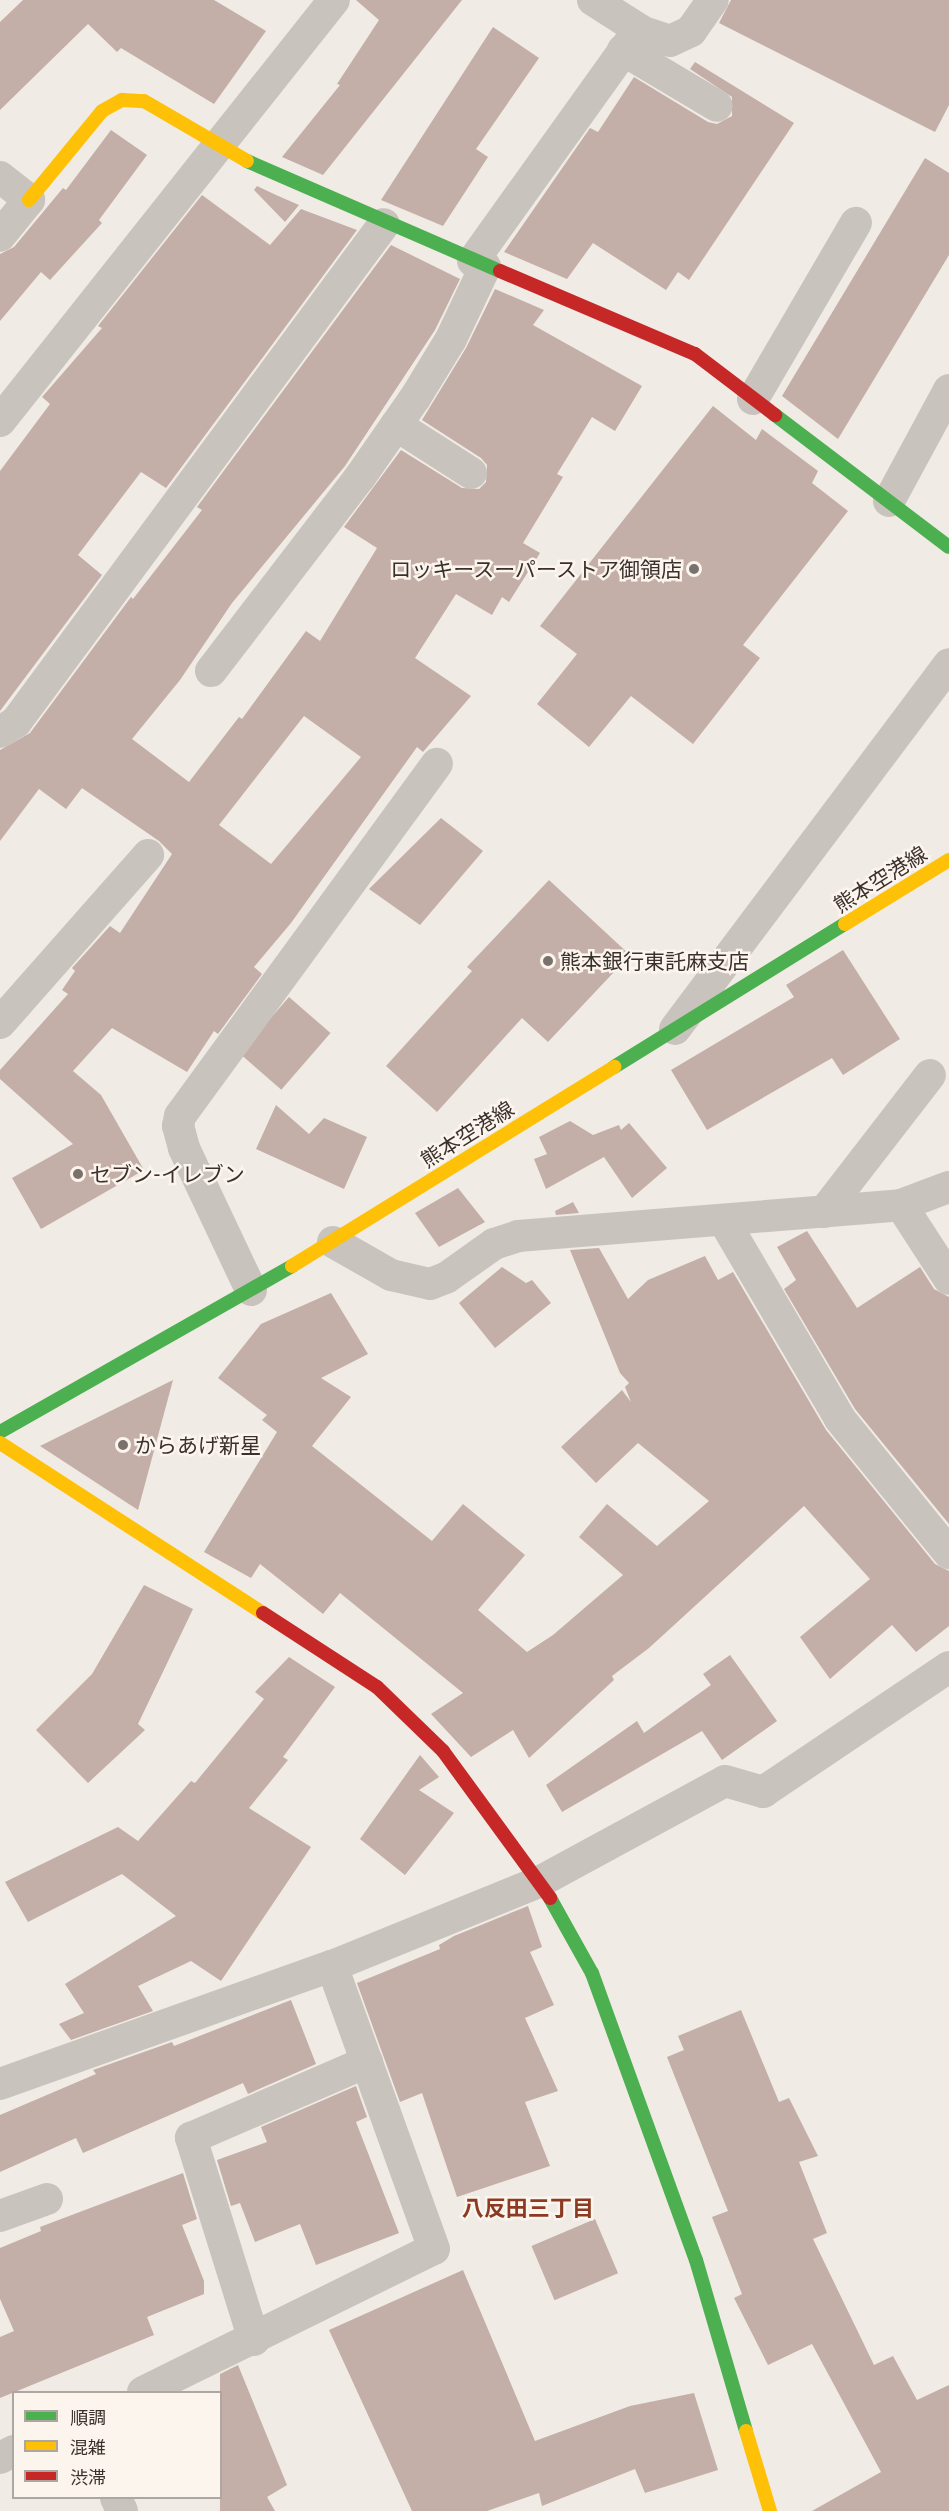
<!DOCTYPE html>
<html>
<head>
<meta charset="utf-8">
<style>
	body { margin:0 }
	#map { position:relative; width:949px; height:2511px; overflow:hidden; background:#f0ebe5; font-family:Lato,"Noto Sans JP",sans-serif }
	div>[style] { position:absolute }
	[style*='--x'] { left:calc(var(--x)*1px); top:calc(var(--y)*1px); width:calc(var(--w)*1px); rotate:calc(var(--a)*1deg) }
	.building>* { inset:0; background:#c3afa7; transform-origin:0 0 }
	.street>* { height:32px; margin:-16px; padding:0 16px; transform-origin:16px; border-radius:16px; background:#c9c3be }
	.fast>* { height:14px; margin:-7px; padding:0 7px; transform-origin:7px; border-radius:7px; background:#4caf50 }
	.slow>* { height:14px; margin:-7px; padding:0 7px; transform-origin:7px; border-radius:7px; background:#ffc107 }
	.jam>* { height:14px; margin:-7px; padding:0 7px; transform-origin:7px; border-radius:7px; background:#c62828 }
	.dots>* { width:16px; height:16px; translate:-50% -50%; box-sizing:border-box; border:3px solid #fbf5ee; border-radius:50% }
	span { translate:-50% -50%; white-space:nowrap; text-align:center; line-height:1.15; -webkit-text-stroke:5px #fbf5ee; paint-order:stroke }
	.poi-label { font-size:21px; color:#3b302b }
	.right { translate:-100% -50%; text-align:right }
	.left { translate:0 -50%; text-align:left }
	.street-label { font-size:21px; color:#3b302b }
	.neighbourhood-label { font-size:22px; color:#8c3b22; font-weight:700 }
	.legend { position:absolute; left:12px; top:2391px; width:210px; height:108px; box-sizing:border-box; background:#fbf5ee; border:2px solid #aea6a0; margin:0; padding:8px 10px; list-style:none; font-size:18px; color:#3b302b }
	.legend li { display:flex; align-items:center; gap:12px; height:30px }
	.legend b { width:30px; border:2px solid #aea6a0 }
</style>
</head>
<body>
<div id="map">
	<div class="building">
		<div style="clip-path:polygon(23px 0,214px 0,266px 31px,214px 104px,121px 48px,117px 52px,88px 24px,0 110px,0 22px)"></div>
		<div style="clip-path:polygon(356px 0,462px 0,323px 175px,282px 157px,340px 85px,337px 84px,379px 20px)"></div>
		<div style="clip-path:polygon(731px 0,949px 0,949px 105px,935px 132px,719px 23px)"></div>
		<div style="clip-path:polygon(493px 27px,539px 58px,476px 149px,488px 157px,443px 226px,381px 200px)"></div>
		<div style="clip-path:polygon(695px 62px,794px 123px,689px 280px,678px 272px,666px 290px,593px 243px,567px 279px,504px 252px,590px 128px,598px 132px,634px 77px,708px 122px,717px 124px,732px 116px,732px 97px,690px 69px)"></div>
		<div style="clip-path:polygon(111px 130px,147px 155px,99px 220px,102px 223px,50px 280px,41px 272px,0 321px,0 254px,14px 247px,63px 188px,66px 190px)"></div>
		<div style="clip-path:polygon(925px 158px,949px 173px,949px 255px,838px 439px,782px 396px)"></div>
		<div style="clip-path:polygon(257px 186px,276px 195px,299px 205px,285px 222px,254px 190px)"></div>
		<div style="clip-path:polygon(202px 195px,270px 245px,301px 209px,357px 230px,166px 488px,141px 472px,78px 555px,102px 575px,0 711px,0 471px,50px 404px,42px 397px,102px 328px,98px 326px)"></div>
		<div style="clip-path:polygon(evenodd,391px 245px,460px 279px,435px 330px,345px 466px,232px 603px,180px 680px,132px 739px,189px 782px,239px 717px,242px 719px,306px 631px,320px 641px,377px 548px,344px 527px,401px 450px,462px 488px,479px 489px,486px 482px,487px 465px,481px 458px,422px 420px,466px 348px,495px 289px,544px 310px,533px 325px,642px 386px,615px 431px,592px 417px,557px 474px,563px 477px,523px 543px,540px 553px,509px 602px,502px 597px,492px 615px,456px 594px,415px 658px,471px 696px,423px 752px,417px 747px,291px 923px,254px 967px,262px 974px,218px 1034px,214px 1031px,187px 1072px,112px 1028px,73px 1071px,101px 1095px,144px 1170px,41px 1229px,12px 1178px,73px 1144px,0 1079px,0 1070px,68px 994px,62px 990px,75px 971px,72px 968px,110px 926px,120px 933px,172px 854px,159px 841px,82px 788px,66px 809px,39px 789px,0 841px,0 750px,30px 733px,131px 597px,133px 599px,202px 510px,197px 507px,391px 245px,304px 716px,361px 757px,271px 864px,219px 825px,304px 716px)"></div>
		<div style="clip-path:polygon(713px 406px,756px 440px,762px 429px,818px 471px,812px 483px,848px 511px,743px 645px,760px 658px,693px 744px,631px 696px,589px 747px,537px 704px,577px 654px,540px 626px)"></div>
		<div style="clip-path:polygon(441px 818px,483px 851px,420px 925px,369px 889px)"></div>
		<div style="clip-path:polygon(549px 880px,630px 955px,548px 1042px,522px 1018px,437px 1112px,386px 1066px,472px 971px,467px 967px)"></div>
		<div style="clip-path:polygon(843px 950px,900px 1039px,843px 1075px,832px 1058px,707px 1130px,671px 1070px,794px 997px,786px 985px)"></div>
		<div style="left:289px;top:997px;width:55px;height:75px;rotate:41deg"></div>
		<div style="clip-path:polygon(276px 1105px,309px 1134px,324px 1118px,367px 1137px,344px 1189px,256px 1149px)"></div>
		<div style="clip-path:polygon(570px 1121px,593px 1135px,619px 1125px,621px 1130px,629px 1123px,667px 1168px,632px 1198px,604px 1157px,546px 1189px,534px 1159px,547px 1154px,539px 1137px)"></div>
		<div style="clip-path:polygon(458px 1188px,485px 1222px,439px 1247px,415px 1213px)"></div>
		<div style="clip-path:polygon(573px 1202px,579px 1213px,556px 1215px,555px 1211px)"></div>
		<div style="clip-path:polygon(807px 1231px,857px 1308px,920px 1267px,934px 1289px,949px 1297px,949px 1524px,855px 1409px,784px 1289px,796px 1280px,777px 1247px)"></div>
		<div style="clip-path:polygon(599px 1248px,628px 1299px,648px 1280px,705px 1256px,718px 1280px,733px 1272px,826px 1430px,935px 1564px,949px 1571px,949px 1626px,916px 1652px,892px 1625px,830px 1679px,800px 1637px,870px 1579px,804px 1506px,649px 1648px,612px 1676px,614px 1680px,529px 1758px,513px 1730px,471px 1757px,431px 1714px,463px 1693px,340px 1593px,323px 1614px,260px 1564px,251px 1578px,204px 1552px,277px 1432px,262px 1420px,267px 1415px,218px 1378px,261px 1324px,331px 1293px,368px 1354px,321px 1378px,351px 1397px,312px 1446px,432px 1541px,463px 1504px,525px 1555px,478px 1610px,527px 1652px,553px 1635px,623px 1575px,579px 1537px,607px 1504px,657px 1546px,709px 1501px,638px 1443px,596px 1483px,561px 1447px,622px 1390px,631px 1402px,625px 1387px,629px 1383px,620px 1373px,570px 1250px)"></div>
		<div style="clip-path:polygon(502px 1267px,526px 1283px,532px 1280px,551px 1303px,495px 1348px,459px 1303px)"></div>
		<div style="clip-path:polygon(173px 1380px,138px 1510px,40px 1446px)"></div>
		<div style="clip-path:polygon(144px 1585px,193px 1609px,138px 1724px,145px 1730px,88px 1783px,36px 1730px,92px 1674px)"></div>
		<div style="clip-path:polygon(730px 1655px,777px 1721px,722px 1760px,702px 1731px,562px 1812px,546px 1785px,637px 1721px,644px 1733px,711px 1685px,703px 1674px)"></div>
		<div style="clip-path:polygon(289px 1657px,335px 1687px,283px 1757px,288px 1760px,249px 1808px,311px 1847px,221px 1981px,191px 1961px,138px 1986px,153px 2011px,71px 2040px,59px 2024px,84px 2013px,65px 1984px,176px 1916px,122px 1874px,28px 1922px,5px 1882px,118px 1827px,138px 1841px,191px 1781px,195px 1783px,264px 1699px,255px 1692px)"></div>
		<div style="clip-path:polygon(420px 1755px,439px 1777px,419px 1790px,454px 1813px,405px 1875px,360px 1839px)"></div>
		<div style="clip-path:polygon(528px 1906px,542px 1947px,530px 1952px,554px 2005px,525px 2018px,558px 2091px,525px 2102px,550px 2166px,457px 2197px,422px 2093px,400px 2102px,357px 1983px,440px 1949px,439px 1945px,454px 1936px)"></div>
		<div style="clip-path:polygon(291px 2000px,316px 2064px,248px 2094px,243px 2083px,83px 2153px,76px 2138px,0 2172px,0 2115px,96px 2074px,93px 2070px,172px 2042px,174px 2046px)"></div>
		<div style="clip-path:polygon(741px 2010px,779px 2102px,789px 2098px,818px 2156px,799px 2162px,827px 2233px,813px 2239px,874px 2365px,893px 2356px,917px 2400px,949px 2385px,949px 2511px,812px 2511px,881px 2472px,812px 2344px,768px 2365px,734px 2298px,742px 2294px,712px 2217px,728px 2211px,667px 2057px,684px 2050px,678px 2036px)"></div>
		<div style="clip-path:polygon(356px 2086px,367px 2117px,356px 2122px,399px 2233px,316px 2265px,300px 2224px,255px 2242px,240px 2203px,231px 2206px,217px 2160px,267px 2142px,261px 2127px)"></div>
		<div style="clip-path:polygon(183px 2173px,197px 2219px,182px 2225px,204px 2281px,204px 2294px,147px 2317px,154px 2335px,0 2398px,0 2337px,14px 2331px,0 2299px,0 2248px,41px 2231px,40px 2227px)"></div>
		<div style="left:595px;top:2219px;width:59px;height:69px;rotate:67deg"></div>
		<div style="clip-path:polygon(463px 2270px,535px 2441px,630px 2406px,694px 2393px,718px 2470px,645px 2493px,635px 2469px,542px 2506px,539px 2493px,487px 2511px,412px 2511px,329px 2330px)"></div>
		<div style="clip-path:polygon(238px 2365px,287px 2485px,267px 2497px,275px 2511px,220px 2511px,220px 2374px)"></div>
	</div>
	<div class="street">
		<div style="--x:593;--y:0;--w:59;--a:32.6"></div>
		<div style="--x:643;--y:32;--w:28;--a:18"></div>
		<div style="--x:670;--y:41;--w:23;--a:-25"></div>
		<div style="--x:691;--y:31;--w:38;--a:-55"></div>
		<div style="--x:623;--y:50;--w:109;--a:30.8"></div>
		<div style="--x:0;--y:177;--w:37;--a:38"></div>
		<div style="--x:29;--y:200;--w:46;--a:128.9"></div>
		<div style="--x:473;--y:261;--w:285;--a:-54.4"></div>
		<div style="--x:753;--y:399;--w:204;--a:-59.7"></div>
		<div style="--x:0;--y:421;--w:537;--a:-51.57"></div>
		<div style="--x:396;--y:425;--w:89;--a:32.6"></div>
		<div style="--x:889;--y:501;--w:126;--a:-61.6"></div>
		<div style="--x:211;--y:671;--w:245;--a:-52.5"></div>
		<div style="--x:360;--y:477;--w:96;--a:-55.2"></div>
		<div style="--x:415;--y:398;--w:69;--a:-58.6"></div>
		<div style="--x:451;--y:339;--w:80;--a:-64.7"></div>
		<div style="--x:0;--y:732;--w:19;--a:-32"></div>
		<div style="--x:16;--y:722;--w:619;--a:-53.54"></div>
		<div style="--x:0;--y:1023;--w:224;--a:-48.6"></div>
		<div style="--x:675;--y:1029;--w:456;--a:-53.1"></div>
		<div style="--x:901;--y:1205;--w:88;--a:57"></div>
		<div style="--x:824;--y:1212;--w:173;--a:-52.3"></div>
		<div style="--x:724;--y:1221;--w:229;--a:59.6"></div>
		<div style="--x:840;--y:1419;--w:173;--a:50.9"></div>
		<div style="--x:333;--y:1242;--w:67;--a:29.6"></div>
		<div style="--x:391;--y:1275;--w:40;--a:13"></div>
		<div style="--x:430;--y:1284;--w:17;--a:-21"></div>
		<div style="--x:446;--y:1278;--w:59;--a:-35.3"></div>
		<div style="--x:494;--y:1244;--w:25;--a:-18"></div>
		<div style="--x:518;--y:1236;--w:384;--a:-4.6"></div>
		<div style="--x:901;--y:1205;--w:51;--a:-20.6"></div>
		<div style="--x:251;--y:1290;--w:157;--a:-115.3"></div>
		<div style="--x:184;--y:1148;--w:23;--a:-105"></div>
		<div style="--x:178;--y:1126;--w:10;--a:-79"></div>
		<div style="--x:180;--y:1116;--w:436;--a:-53.9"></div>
		<div style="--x:0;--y:2084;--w:352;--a:-19.6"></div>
		<div style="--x:332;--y:1966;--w:226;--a:-22.1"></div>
		<div style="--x:541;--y:1881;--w:209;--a:-28.5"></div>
		<div style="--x:725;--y:1781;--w:40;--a:16"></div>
		<div style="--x:763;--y:1792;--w:224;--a:-33.9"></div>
		<div style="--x:0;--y:2216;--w:50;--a:-19.9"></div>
		<div style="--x:254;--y:2340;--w:212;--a:-107.3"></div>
		<div style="--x:191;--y:2138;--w:192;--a:-23.4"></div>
		<div style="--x:143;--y:2392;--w:324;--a:-26.2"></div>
		<div style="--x:434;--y:2249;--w:301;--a:-109.8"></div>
		<div style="--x:0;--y:2458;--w:16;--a:-27"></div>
		<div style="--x:116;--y:2498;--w:14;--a:65"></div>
	</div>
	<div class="fast">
		<div style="--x:247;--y:161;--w:276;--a:23.5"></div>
		<div style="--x:775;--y:415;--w:218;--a:37.2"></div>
		<div style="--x:614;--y:1067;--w:272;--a:-31.8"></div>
		<div style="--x:0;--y:1432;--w:336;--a:-29.6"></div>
		<div style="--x:550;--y:1898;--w:86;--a:60.8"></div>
		<div style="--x:592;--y:1973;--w:305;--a:70.1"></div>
		<div style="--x:696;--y:2260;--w:178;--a:73.7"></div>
	</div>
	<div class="slow">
		<div style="--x:29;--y:200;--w:115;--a:-50.6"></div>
		<div style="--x:102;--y:111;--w:23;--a:-29"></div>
		<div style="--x:122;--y:100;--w:22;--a:3"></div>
		<div style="--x:144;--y:101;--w:119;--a:30.2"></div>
		<div style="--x:845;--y:924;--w:122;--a:-31.6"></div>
		<div style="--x:292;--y:1266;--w:379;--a:-31.7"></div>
		<div style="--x:0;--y:1443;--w:313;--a:32.9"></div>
		<div style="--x:746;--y:2431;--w:84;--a:73.3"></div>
	</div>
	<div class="jam">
		<div style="--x:500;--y:271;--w:212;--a:23.1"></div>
		<div style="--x:695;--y:354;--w:101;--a:37.3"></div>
		<div style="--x:263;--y:1613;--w:136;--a:33"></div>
		<div style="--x:377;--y:1687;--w:92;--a:44.1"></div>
		<div style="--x:443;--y:1751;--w:182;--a:53.9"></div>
	</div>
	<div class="dots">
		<div style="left:694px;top:569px;background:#7a716c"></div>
		<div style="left:548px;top:961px;background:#7a716c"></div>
		<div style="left:78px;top:1174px;background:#7a716c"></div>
		<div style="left:123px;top:1445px;background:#7a716c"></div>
	</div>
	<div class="poi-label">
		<span class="right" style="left:682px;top:569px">ロッキースーパーストア御領店</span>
		<span class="left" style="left:560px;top:961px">熊本銀行東託麻支店</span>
		<span class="left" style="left:90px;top:1174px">セブン-イレブン</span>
		<span class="left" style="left:135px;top:1445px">からあげ新星</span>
	</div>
	<div class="street-label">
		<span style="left:880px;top:879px;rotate:-32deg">熊本空港線</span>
		<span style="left:467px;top:1134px;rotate:-32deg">熊本空港線</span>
	</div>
	<div class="neighbourhood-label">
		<span style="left:528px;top:2208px">八反田三丁目</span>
	</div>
	<ul class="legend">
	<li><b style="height:8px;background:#4caf50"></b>順調</li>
	<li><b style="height:8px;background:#ffc107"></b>混雑</li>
	<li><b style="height:8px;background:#c62828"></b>渋滞</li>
	</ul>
</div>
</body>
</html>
